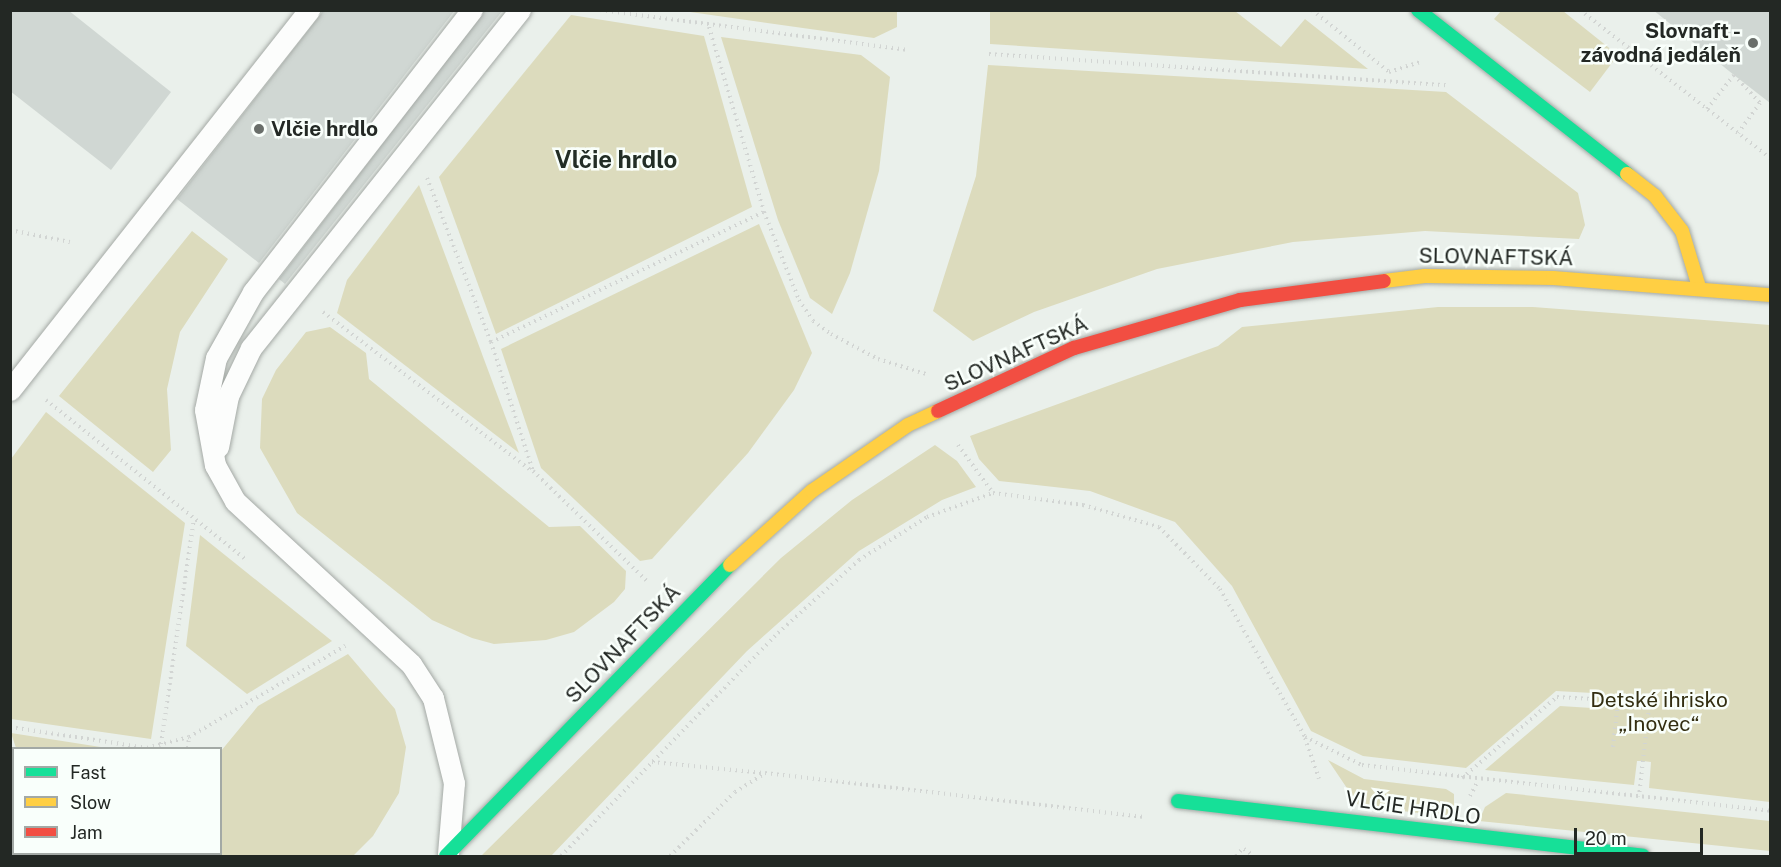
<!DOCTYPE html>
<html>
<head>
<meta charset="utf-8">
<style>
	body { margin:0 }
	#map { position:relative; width:1781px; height:867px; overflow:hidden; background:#eaf0eb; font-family:"Public Sans",sans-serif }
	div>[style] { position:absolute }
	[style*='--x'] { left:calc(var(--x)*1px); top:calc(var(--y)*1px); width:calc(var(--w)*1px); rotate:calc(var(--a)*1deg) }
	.green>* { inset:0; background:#dcdbbd }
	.building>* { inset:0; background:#d0d7d3 }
	.path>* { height:4px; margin-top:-2px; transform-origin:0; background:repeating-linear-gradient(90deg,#d2d5d3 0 1.5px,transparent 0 6px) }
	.roads { filter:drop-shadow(0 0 2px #a4a9a5) drop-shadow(0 0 2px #a4a9a5) }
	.lane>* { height:21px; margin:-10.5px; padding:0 10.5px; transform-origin:10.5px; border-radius:10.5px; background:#fcfdfc }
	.fast>* { height:14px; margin:-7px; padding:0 7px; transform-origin:7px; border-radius:7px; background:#16e098 }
	.slow>* { height:14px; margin:-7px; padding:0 7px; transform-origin:7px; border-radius:7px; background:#ffcf43 }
	.jam>* { height:14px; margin:-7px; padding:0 7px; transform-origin:7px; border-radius:7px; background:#f24e42 }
	.dots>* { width:16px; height:16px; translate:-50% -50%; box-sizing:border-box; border:3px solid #f9fffb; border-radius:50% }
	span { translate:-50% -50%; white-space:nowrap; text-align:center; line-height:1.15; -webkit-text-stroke:5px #f9fffb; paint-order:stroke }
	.poi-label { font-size:21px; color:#232824; font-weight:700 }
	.right { translate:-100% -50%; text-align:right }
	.left { translate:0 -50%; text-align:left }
	.street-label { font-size:21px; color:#232824 }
	.park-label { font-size:21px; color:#332e11 }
	.quarter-label { font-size:24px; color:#222d25; font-weight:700 }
	.frame { position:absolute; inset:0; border:12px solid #232824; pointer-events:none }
	.legend { position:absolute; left:12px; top:747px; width:210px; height:108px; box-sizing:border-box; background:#f9fffb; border:2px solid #a3a9a5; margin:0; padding:8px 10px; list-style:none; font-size:18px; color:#232824 }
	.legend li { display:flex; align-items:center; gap:12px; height:30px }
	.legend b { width:30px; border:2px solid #a3a9a5 }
	.scale { position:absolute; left:1574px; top:828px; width:129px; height:27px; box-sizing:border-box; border:3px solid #232824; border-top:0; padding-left:8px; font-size:18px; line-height:21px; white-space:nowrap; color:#232824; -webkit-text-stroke:4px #f9fffb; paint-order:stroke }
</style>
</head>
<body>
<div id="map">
	<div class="green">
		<div style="clip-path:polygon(683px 11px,897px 11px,897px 27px,874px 38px)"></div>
		<div style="clip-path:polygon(990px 11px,1235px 11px,1281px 47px,1305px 19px,1368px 69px,990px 44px)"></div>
		<div style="clip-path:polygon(1501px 11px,1563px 11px,1618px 55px,1590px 92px,1494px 19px)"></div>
		<div style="clip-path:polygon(571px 15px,704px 36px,752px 207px,496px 334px,439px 177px)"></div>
		<div style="clip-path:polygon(721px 37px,861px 55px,890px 77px,879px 171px,850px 273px,832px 314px,810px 298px,778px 220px)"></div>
		<div style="clip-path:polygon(988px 65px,1446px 92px,1578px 193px,1585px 225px,1579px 239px,1425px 231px,1293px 242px,1157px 269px,1034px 312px,973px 341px,933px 311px,976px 176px)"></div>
		<div style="clip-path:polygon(419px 185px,519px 453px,337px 313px,347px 280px)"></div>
		<div style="clip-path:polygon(759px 224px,812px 353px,794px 390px,748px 453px,652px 559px,640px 561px,541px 468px,501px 349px)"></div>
		<div style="clip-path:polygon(192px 231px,228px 259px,180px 332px,167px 389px,171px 450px,153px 472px,59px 396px)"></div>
		<div style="clip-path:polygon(1438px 307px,1533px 307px,1770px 325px,1770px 802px,1649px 788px,1651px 762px,1643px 761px,1637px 761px,1634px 785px,1485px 770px,1560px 706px,1592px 708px,1593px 693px,1556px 691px,1466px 768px,1363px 756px,1311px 731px,1232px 586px,1175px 522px,1090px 491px,999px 481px,979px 459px,970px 436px,1218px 346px,1242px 327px)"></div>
		<div style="clip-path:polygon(330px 327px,366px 353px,369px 379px,549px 527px,580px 526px,626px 571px,625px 589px,614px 602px,574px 632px,546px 640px,494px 644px,472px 638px,432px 620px,297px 513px,260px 448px,262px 399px,276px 370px,306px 332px)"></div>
		<div style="clip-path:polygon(46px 412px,185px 523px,151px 739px,11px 719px,11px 459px)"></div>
		<div style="clip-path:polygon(935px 445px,957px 461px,976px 487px,942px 500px,859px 551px,747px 651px,551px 856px,481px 856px,781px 558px,852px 500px)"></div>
		<div style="clip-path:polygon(200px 535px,332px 641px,247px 694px,186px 646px)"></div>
		<div style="clip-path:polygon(348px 654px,395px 709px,406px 747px,399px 793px,373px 836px,353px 856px,187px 856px,220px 854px,221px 751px,258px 706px)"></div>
		<div style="clip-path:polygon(11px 733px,107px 748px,16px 748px)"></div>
		<div style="clip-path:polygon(1328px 760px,1364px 779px,1446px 789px,1454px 794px,1454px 817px,1359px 806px)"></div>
		<div style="clip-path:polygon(1506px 793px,1770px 821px,1770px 851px,1479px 821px,1485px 807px)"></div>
	</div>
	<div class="building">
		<div style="clip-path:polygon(10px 10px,68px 10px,171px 92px,111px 170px,10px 91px)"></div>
		<div style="clip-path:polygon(324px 10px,455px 10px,259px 263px,177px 199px)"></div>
		<div style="clip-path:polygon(485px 10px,503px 10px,285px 284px,279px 279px)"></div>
		<div style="clip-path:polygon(1653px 10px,1770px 10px,1770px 103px,1734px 75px)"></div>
	</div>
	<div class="path">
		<div style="--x:600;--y:10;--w:309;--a:7.4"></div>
		<div style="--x:1312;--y:10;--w:99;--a:38.8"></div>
		<div style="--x:1389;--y:72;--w:33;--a:-18"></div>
		<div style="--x:1580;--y:10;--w:241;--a:37.9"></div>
		<div style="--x:709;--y:27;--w:193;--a:73.4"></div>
		<div style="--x:764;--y:212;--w:95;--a:68.3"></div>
		<div style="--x:799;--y:300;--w:25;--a:56"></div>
		<div style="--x:813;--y:321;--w:22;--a:36"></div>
		<div style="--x:831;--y:334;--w:53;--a:28"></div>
		<div style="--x:878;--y:359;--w:50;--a:17.4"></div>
		<div style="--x:989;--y:54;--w:458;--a:3.9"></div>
		<div style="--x:1707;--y:109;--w:43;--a:-51.5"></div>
		<div style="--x:1734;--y:75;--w:38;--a:47"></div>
		<div style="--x:1760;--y:103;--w:37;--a:126"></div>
		<div style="--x:427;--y:178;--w:176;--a:68.7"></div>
		<div style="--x:491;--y:342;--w:136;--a:72"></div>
		<div style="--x:533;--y:471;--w:158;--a:44"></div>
		<div style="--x:10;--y:230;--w:61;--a:11.3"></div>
		<div style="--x:323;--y:312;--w:263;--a:37.3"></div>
		<div style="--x:491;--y:342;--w:302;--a:-25.5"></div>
		<div style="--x:46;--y:400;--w:255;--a:38.6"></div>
		<div style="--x:958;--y:445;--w:59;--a:53.9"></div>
		<div style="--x:10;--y:727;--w:139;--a:8.7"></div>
		<div style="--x:147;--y:748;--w:43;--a:-14.7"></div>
		<div style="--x:189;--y:737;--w:181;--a:-30.3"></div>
		<div style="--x:1305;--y:738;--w:43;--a:71.1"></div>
		<div style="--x:161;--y:744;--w:227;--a:-81.7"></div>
		<div style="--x:1613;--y:747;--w:44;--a:-83.5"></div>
		<div style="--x:188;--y:748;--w:11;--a:-85"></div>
		<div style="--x:652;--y:762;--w:113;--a:5.6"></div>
		<div style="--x:1462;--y:778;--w:125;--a:-40.5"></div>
		<div style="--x:1557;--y:697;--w:36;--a:3"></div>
		<div style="--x:1593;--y:699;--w:57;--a:8.1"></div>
		<div style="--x:1649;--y:707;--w:90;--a:96.4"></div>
		<div style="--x:1470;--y:796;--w:17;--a:-62"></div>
		<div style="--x:1244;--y:849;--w:12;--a:35"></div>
		<div style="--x:180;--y:856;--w:2;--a:-90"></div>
		<div style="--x:561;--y:856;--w:311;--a:-45.8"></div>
		<div style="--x:778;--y:633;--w:109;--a:-42"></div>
		<div style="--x:859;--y:560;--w:80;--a:-32.3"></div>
		<div style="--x:927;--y:517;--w:70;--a:-20"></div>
		<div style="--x:993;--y:493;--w:91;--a:7.6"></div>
		<div style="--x:1083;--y:505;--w:79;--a:16.1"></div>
		<div style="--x:1159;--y:527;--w:87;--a:45.5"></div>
		<div style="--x:1220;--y:589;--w:171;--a:60.1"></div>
		<div style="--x:1305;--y:737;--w:64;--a:26.2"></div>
		<div style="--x:1362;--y:765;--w:411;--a:6.4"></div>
		<div style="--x:670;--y:856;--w:91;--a:-44.6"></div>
		<div style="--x:735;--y:792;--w:36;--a:-32"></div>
		<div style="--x:765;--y:773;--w:382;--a:6.6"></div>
		<div style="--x:1236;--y:856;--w:9;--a:-49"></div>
	</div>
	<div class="roads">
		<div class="lane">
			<div style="--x:10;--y:390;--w:484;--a:-51.8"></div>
			<div style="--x:218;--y:447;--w:52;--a:-78.9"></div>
			<div style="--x:228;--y:396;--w:53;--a:-64.4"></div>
			<div style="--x:251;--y:348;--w:432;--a:-51.5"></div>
			<div style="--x:10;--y:796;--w:5;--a:37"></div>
			<div style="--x:81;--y:854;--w:4;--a:27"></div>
			<div style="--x:448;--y:854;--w:71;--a:-85.2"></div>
			<div style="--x:454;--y:783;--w:88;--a:-103.9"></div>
			<div style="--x:433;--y:698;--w:40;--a:-122.9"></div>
			<div style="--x:411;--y:664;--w:240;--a:-137.2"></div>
			<div style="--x:235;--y:501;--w:41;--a:-119.1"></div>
			<div style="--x:215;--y:465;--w:56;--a:-100.3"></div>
			<div style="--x:205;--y:410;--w:53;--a:-78.1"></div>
			<div style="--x:216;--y:358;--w:76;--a:-60.7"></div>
			<div style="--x:253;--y:292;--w:357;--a:-52.2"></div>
		</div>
		<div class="fast">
			<div style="--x:1418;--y:10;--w:266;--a:38.1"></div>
			<div style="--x:1178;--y:801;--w:468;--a:6.7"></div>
			<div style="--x:446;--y:856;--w:407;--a:-45.7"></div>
		</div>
		<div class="slow">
			<div style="--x:1627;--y:174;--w:36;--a:38"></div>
			<div style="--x:1655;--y:196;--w:44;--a:52.4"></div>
			<div style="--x:1682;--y:231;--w:59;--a:73.1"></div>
			<div style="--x:1384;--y:281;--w:41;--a:-7"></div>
			<div style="--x:1425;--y:276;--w:128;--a:0.9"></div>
			<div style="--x:1553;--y:278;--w:218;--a:4.5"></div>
			<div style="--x:730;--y:565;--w:110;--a:-42.1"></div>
			<div style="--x:812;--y:491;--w:116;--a:-34.5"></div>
			<div style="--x:908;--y:425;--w:33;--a:-25"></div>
		</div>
		<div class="jam">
			<div style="--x:938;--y:411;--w:150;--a:-24.9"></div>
			<div style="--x:1074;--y:348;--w:173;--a:-16.1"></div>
			<div style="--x:1240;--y:300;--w:145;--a:-7.5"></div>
		</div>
	</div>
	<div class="dots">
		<div style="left:1753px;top:43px;background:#696e6a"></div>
		<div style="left:259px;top:129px;background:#696e6a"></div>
	</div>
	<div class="poi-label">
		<span class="right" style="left:1741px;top:43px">Slovnaft -<br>závodná jedáleň</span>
		<span class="left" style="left:271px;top:129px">Vlčie hrdlo</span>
	</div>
	<div class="street-label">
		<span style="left:1496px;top:257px;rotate:1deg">SLOVNAFTSKÁ</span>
		<span style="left:1016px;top:354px;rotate:-24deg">SLOVNAFTSKÁ</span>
		<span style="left:623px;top:644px;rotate:-46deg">SLOVNAFTSKÁ</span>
		<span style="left:1413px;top:808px;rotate:8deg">VLČIE HRDLO</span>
	</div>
	<div class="park-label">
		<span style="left:1659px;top:712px">Detské ihrisko<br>„Inovec“</span>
	</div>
	<div class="quarter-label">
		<span style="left:616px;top:160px">Vlčie hrdlo</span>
	</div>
	<div class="frame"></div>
	<ul class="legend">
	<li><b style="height:8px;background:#16e098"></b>Fast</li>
	<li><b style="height:8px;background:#ffcf43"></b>Slow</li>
	<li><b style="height:8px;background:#f24e42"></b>Jam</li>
	</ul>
	<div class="scale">20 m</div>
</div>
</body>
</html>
